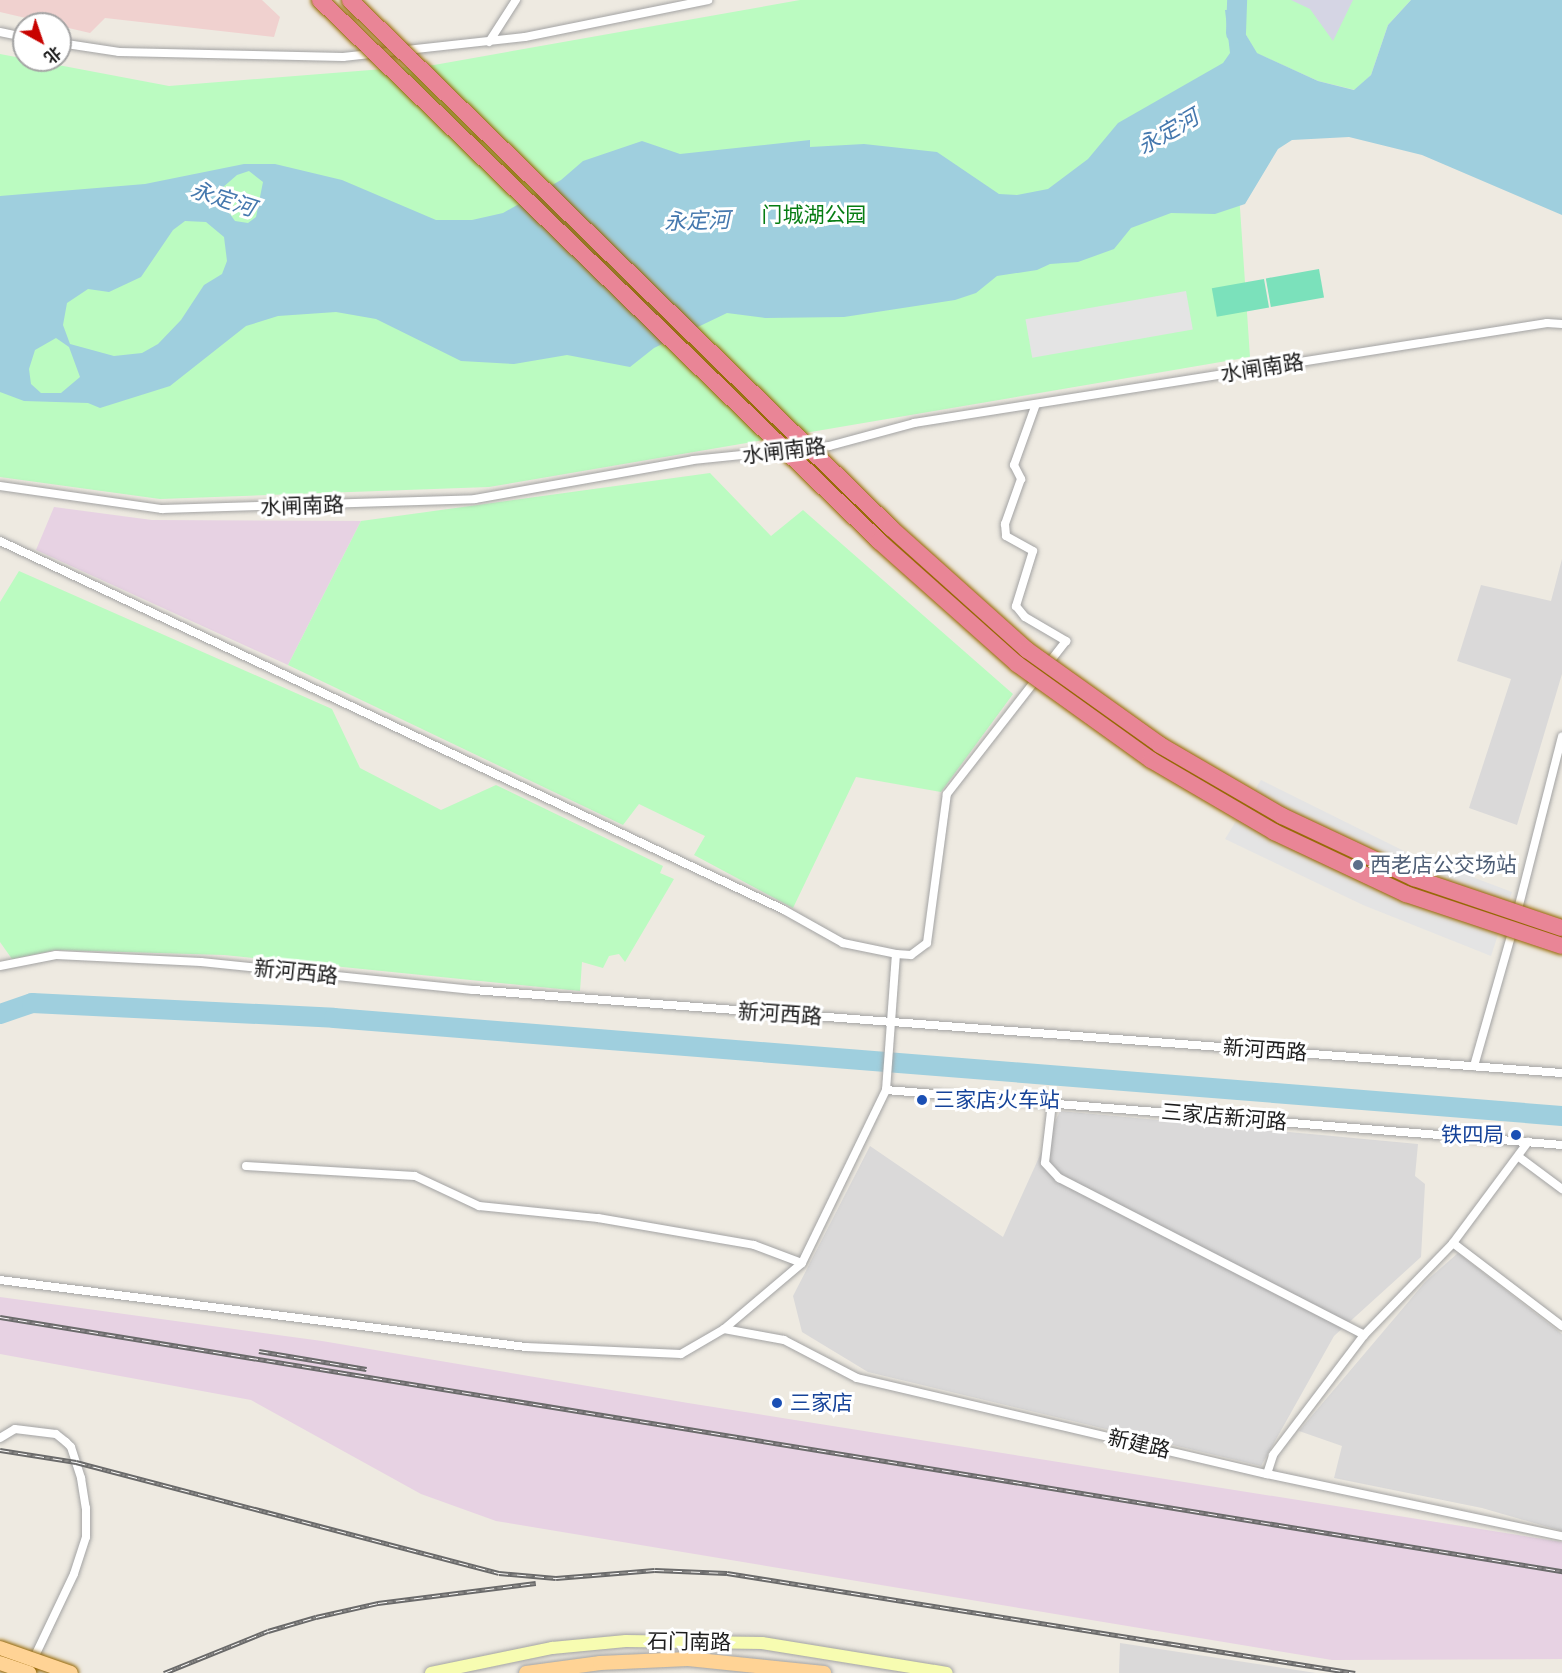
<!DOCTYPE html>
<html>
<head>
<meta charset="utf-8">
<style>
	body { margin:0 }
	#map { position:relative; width:1562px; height:1673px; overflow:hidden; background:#eeeae1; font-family:Arial,"Noto Sans SC",sans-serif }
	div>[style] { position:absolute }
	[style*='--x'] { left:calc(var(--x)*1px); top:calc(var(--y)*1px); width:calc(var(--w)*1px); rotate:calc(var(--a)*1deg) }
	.residential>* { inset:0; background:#dad9d9 }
	.commercial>* { inset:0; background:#f0d1cf }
	.industrial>* { inset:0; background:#e7d2e3 }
	.park>* { inset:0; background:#bbfbc1 }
	.pitch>* { inset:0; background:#7be1bb; transform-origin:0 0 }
	.parking>* { inset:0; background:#e4e4e4; transform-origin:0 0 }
	.plaza>* { inset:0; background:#d5d5e4 }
	.water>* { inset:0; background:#9fcfde }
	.river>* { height:20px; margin:-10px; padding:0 10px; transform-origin:10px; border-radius:10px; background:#9fcfde }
	.roads { filter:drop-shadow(0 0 2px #a3a3a3) drop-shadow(0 0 2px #a3a3a3) }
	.street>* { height:8px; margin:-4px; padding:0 4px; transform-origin:4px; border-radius:4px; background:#fff }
	.secondary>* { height:12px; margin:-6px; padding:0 6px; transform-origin:6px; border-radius:6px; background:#f7fcb1 }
	.primary>* { height:14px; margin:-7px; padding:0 7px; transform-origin:7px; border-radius:7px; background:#ffd395 }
	.rail>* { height:5px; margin-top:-2.5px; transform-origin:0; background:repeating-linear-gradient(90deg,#fff 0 9px,#6a6a6a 0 18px); box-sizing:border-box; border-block:2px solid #6a6a6a }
	.bridges { filter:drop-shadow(0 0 2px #946500) drop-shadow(0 0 2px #946500) }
	.primary-bridge>* { height:14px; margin:-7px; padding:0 7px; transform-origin:7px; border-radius:7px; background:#ffd395 }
	.highway-bridge>* { height:16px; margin:-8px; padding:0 8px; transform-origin:8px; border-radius:8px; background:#e98596 }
	.dots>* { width:16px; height:16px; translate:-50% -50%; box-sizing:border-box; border:3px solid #fff; border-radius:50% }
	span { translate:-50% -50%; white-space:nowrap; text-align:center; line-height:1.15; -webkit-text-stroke:6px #fff; paint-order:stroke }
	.park-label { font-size:21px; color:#077d13 }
	.street-label { font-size:21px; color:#1c1c1c }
	.service-label { font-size:21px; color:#4e5e75 }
	.left { translate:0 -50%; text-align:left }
	.transit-label { font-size:21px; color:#164399 }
	.right { translate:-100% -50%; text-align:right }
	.water-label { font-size:22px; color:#4578ae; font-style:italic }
	.north { position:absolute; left:12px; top:12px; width:60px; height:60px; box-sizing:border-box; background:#fff; border:2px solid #a4a4a4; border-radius:50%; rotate:140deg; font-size:16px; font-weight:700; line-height:24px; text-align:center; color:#1c1c1c }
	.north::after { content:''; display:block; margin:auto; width:21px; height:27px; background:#c80300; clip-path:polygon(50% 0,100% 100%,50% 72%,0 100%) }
</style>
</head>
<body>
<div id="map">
	<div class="residential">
		<div style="clip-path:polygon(1562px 559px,1562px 674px,1517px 825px,1469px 808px,1511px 679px,1457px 661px,1481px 585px,1551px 601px)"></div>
		<div style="clip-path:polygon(1060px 1111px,1418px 1144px,1415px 1176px,1425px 1184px,1421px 1257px,1334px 1336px,1261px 1466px,868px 1372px,802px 1332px,793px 1296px,870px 1146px,1003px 1237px)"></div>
		<div style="clip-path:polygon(1458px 1253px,1562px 1334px,1562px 1531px,1482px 1508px,1334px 1478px,1342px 1446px,1299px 1431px,1426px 1281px)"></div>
		<div style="clip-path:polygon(1120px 1643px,1316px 1673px,1119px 1673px)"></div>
	</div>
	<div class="commercial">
		<div style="clip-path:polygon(0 0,262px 0,280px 17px,274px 37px,105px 18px,90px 33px,0 12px)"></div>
	</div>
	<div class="industrial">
		<div style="clip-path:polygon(54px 507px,152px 520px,361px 521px,288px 665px,36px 550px)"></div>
		<div style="clip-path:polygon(0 1297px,322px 1341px,688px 1403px,1562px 1542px,1562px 1659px,1332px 1660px,496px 1521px,421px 1494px,251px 1400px,0 1354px)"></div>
	</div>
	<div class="park">
		<div style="clip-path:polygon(800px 0,1411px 0,1388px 25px,1371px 75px,1355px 90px,1318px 81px,1256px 53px,1245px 33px,1245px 12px,1231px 74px,1250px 357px,489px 487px,160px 499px,0 477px,0 54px,169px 86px,434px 65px)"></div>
		<div style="clip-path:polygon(710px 473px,771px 536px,803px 510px,1013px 694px,941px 792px,856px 777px,793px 908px,694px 855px,705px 836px,639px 804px,623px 825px,288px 665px,361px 521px)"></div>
		<div style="clip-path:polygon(19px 571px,332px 709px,360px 768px,441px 810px,496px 785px,663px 866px,660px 873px,674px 879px,625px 962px,619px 954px,609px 956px,603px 968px,582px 962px,580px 991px,224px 955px,56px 950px,12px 959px,0 942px,0 602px)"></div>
	</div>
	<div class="pitch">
		<div style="left:1319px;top:269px;width:29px;height:54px;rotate:80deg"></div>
		<div style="left:1264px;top:279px;width:29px;height:53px;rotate:80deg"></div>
	</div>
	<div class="parking">
		<div style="left:1186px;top:291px;width:39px;height:163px;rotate:80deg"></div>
		<div style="clip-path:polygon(1261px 780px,1406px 852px,1512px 892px,1491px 956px,1363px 905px,1225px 839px)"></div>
	</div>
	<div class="plaza">
		<div style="clip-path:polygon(1291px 0,1353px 0,1333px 41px,1310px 9px)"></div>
	</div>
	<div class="water">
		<div style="clip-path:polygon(evenodd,1411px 0,1562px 0,1562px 215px,1422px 155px,1349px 137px,1292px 140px,1278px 149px,1245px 204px,1215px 214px,1171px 213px,1131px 228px,1114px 249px,1078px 262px,1050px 264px,1037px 270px,997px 276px,976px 293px,955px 300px,844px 317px,765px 318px,727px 313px,654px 348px,630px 367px,567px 355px,514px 364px,461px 361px,376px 319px,336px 312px,278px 316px,246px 326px,170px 386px,100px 408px,88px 403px,24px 401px,0 392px,0 196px,145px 184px,244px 164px,275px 164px,342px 180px,436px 220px,472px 220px,503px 213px,561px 180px,583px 161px,642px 141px,680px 154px,810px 140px,810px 147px,864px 144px,937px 152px,999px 194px,1017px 195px,1048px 189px,1088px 159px,1118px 123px,1223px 63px,1230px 53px,1225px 10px,1245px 9px,1245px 33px,1257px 53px,1318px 81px,1354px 90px,1371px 75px,1388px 25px,1411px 0,249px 171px,263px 182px,256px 217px,248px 223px,235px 221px,227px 210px,222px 188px,237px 175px,249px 171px,1411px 0,185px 221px,206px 222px,224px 237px,227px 261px,222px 274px,204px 285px,181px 320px,158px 344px,142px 353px,114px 356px,70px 344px,63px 325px,67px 303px,88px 289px,109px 292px,141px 277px,173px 230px,185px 221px,1411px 0,56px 338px,69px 347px,80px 377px,61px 393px,41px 393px,31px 384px,29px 369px,35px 350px,56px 338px)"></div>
	</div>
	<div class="river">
		<div style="--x:1236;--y:33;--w:33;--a:-88"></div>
		<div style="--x:0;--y:1014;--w:34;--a:-19"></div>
		<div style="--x:32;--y:1003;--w:302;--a:2.8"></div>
		<div style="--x:334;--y:1018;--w:1232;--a:4.56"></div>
	</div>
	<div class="roads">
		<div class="street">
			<div style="--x:0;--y:32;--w:25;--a:12"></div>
			<div style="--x:489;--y:42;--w:50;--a:-57.3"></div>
			<div style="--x:60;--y:43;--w:60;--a:8.7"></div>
			<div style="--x:119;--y:52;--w:224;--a:1.3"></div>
			<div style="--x:343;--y:57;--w:183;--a:-6.3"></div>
			<div style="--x:525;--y:37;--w:187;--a:-11.4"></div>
			<div style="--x:1036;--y:404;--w:65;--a:109.8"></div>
			<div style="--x:1014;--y:465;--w:16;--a:63"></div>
			<div style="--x:1021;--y:479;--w:48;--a:109.6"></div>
			<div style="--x:1005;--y:524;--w:12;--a:85"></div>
			<div style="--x:1006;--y:536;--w:31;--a:29"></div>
			<div style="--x:1033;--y:551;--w:58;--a:107.2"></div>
			<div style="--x:1016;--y:606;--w:14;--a:51"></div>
			<div style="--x:1025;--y:617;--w:48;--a:30.3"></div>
			<div style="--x:1066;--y:641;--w:33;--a:128"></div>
			<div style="--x:0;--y:486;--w:164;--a:8.1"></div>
			<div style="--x:162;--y:509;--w:313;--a:-1.8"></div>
			<div style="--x:475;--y:499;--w:221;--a:-10.1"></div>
			<div style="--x:693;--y:460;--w:137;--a:-5.9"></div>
			<div style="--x:829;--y:446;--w:88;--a:-15.1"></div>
			<div style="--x:914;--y:423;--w:641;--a:-8.98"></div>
			<div style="--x:1547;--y:323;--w:15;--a:4"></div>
			<div style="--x:0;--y:541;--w:866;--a:25.2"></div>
			<div style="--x:784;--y:910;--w:68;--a:29.2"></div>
			<div style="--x:843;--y:943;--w:54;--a:11.7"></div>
			<div style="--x:896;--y:954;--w:15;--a:4"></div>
			<div style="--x:911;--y:955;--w:20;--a:-37"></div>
			<div style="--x:927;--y:943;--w:150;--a:-82.4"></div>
			<div style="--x:947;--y:794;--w:148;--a:-52.1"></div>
			<div style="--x:1517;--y:913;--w:182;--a:-75.7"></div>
			<div style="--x:0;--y:966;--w:57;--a:-11.1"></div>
			<div style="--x:56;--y:955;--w:145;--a:2.8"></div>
			<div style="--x:201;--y:962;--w:273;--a:5.9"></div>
			<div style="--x:473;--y:990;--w:1092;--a:4.36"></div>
			<div style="--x:1474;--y:1066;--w:142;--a:-74.1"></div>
			<div style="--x:886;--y:1090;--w:678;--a:4.65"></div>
			<div style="--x:886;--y:1090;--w:136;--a:-85.8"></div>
			<div style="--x:1052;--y:1103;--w:60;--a:96.7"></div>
			<div style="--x:1045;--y:1163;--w:21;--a:47"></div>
			<div style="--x:1059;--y:1178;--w:343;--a:27.2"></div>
			<div style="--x:1519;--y:1157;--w:54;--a:36.7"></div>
			<div style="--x:246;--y:1166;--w:169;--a:3.4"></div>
			<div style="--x:415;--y:1176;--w:71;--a:25.1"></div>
			<div style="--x:479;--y:1206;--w:120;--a:5.8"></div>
			<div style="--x:598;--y:1218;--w:158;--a:9.8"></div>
			<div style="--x:754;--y:1245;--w:51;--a:20.6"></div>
			<div style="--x:1453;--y:1243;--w:137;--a:37.3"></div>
			<div style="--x:0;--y:1280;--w:530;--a:7.26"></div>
			<div style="--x:526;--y:1347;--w:155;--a:2.6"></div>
			<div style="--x:681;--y:1354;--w:50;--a:-30.2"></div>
			<div style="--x:724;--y:1329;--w:102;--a:-40.2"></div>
			<div style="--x:802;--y:1263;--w:192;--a:-64.1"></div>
			<div style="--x:724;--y:1329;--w:61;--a:10.4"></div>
			<div style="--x:784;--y:1340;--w:82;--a:27.5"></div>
			<div style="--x:857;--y:1378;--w:421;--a:13.2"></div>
			<div style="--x:1267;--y:1474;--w:301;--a:11.9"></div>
			<div style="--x:0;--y:1438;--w:17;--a:-31"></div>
			<div style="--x:15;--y:1429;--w:41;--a:7"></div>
			<div style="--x:56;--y:1434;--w:13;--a:39"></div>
			<div style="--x:66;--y:1442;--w:7;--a:45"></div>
			<div style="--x:71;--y:1447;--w:33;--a:72"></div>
			<div style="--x:81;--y:1478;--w:30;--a:81"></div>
			<div style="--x:86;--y:1508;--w:29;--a:90"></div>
			<div style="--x:86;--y:1537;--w:39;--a:108"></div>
			<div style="--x:74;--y:1574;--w:98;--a:115.5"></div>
			<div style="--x:1267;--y:1474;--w:20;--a:-72"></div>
			<div style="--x:1273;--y:1455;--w:151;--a:-52.8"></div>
			<div style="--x:1364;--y:1335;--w:128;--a:-45.9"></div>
			<div style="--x:1453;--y:1243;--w:126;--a:-53.4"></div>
		</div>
		<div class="secondary">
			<div style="--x:431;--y:1673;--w:124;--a:-11.7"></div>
			<div style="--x:552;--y:1648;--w:74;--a:-5.4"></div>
			<div style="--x:626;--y:1641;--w:136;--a:0.8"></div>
			<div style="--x:762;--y:1643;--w:187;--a:9.2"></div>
		</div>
		<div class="primary">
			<div style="--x:526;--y:1673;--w:75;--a:-7.7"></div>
			<div style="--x:600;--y:1663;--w:88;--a:-2.6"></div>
			<div style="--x:688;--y:1659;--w:137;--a:5.9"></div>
		</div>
	</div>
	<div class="rail">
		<div style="--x:0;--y:1317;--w:1583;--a:9.24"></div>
		<div style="--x:259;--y:1351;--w:109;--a:9.5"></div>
		<div style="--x:0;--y:1450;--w:77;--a:9"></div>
		<div style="--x:76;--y:1462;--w:437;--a:14.7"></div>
		<div style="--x:499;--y:1573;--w:57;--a:5"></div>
		<div style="--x:556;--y:1578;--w:99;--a:-4.6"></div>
		<div style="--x:655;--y:1570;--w:72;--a:2.4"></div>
		<div style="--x:727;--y:1573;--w:636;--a:9.05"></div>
		<div style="--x:164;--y:1673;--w:112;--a:-22"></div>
		<div style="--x:268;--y:1631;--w:50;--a:-16.3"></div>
		<div style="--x:316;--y:1617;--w:64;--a:-12.7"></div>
		<div style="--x:378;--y:1603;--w:159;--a:-7.2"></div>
	</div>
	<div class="bridges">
		<div class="primary-bridge">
			<div style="--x:0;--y:1648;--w:75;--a:19.4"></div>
			<div style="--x:0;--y:1663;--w:31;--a:19"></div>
		</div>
		<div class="highway-bridge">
			<div style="--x:320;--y:0;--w:778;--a:44.06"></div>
			<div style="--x:879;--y:541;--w:185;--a:41.7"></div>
			<div style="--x:1017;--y:664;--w:165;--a:35.6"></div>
			<div style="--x:1151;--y:760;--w:143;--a:30.3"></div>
			<div style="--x:1274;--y:832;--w:146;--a:25.2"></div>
			<div style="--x:1406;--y:894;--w:164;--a:18.4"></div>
			<div style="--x:350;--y:0;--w:756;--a:44.3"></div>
			<div style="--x:891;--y:528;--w:183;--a:41.9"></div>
			<div style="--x:1027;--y:650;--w:163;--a:35.5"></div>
			<div style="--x:1160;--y:745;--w:141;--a:30.2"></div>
			<div style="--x:1282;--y:816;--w:146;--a:25.2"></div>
			<div style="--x:1414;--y:878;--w:156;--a:18.7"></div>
		</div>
	</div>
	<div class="dots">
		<div style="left:1358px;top:865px;background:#5c6f8a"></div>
		<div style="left:922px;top:1100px;background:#1a4fb4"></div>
		<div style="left:1516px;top:1135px;background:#1a4fb4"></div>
		<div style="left:777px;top:1403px;background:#1a4fb4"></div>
	</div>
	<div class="park-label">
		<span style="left:814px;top:215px">门城湖公园</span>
	</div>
	<div class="street-label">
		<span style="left:1262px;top:368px;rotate:-9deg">水闸南路</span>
		<span style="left:784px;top:451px;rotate:-7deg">水闸南路</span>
		<span style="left:302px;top:506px;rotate:-2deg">水闸南路</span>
		<span style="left:296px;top:972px;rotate:6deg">新河西路</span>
		<span style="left:780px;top:1014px;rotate:4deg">新河西路</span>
		<span style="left:1265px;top:1050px;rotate:4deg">新河西路</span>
		<span style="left:1224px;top:1117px;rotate:5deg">三家店新河路</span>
		<span style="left:1139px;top:1444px;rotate:13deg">新建路</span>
		<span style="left:689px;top:1642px;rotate:1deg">石门南路</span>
	</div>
	<div class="service-label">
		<span class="left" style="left:1370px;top:865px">西老店公交场站</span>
	</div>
	<div class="transit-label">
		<span class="left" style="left:934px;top:1100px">三家店火车站</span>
		<span class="right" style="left:1504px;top:1135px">铁四局</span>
		<span class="left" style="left:790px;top:1403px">三家店</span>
	</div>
	<div class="water-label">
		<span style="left:1168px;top:132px;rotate:-30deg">永定河</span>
		<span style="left:223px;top:199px;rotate:18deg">永定河</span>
		<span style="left:697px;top:221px;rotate:-2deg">永定河</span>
	</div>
	<div class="north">北</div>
</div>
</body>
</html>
